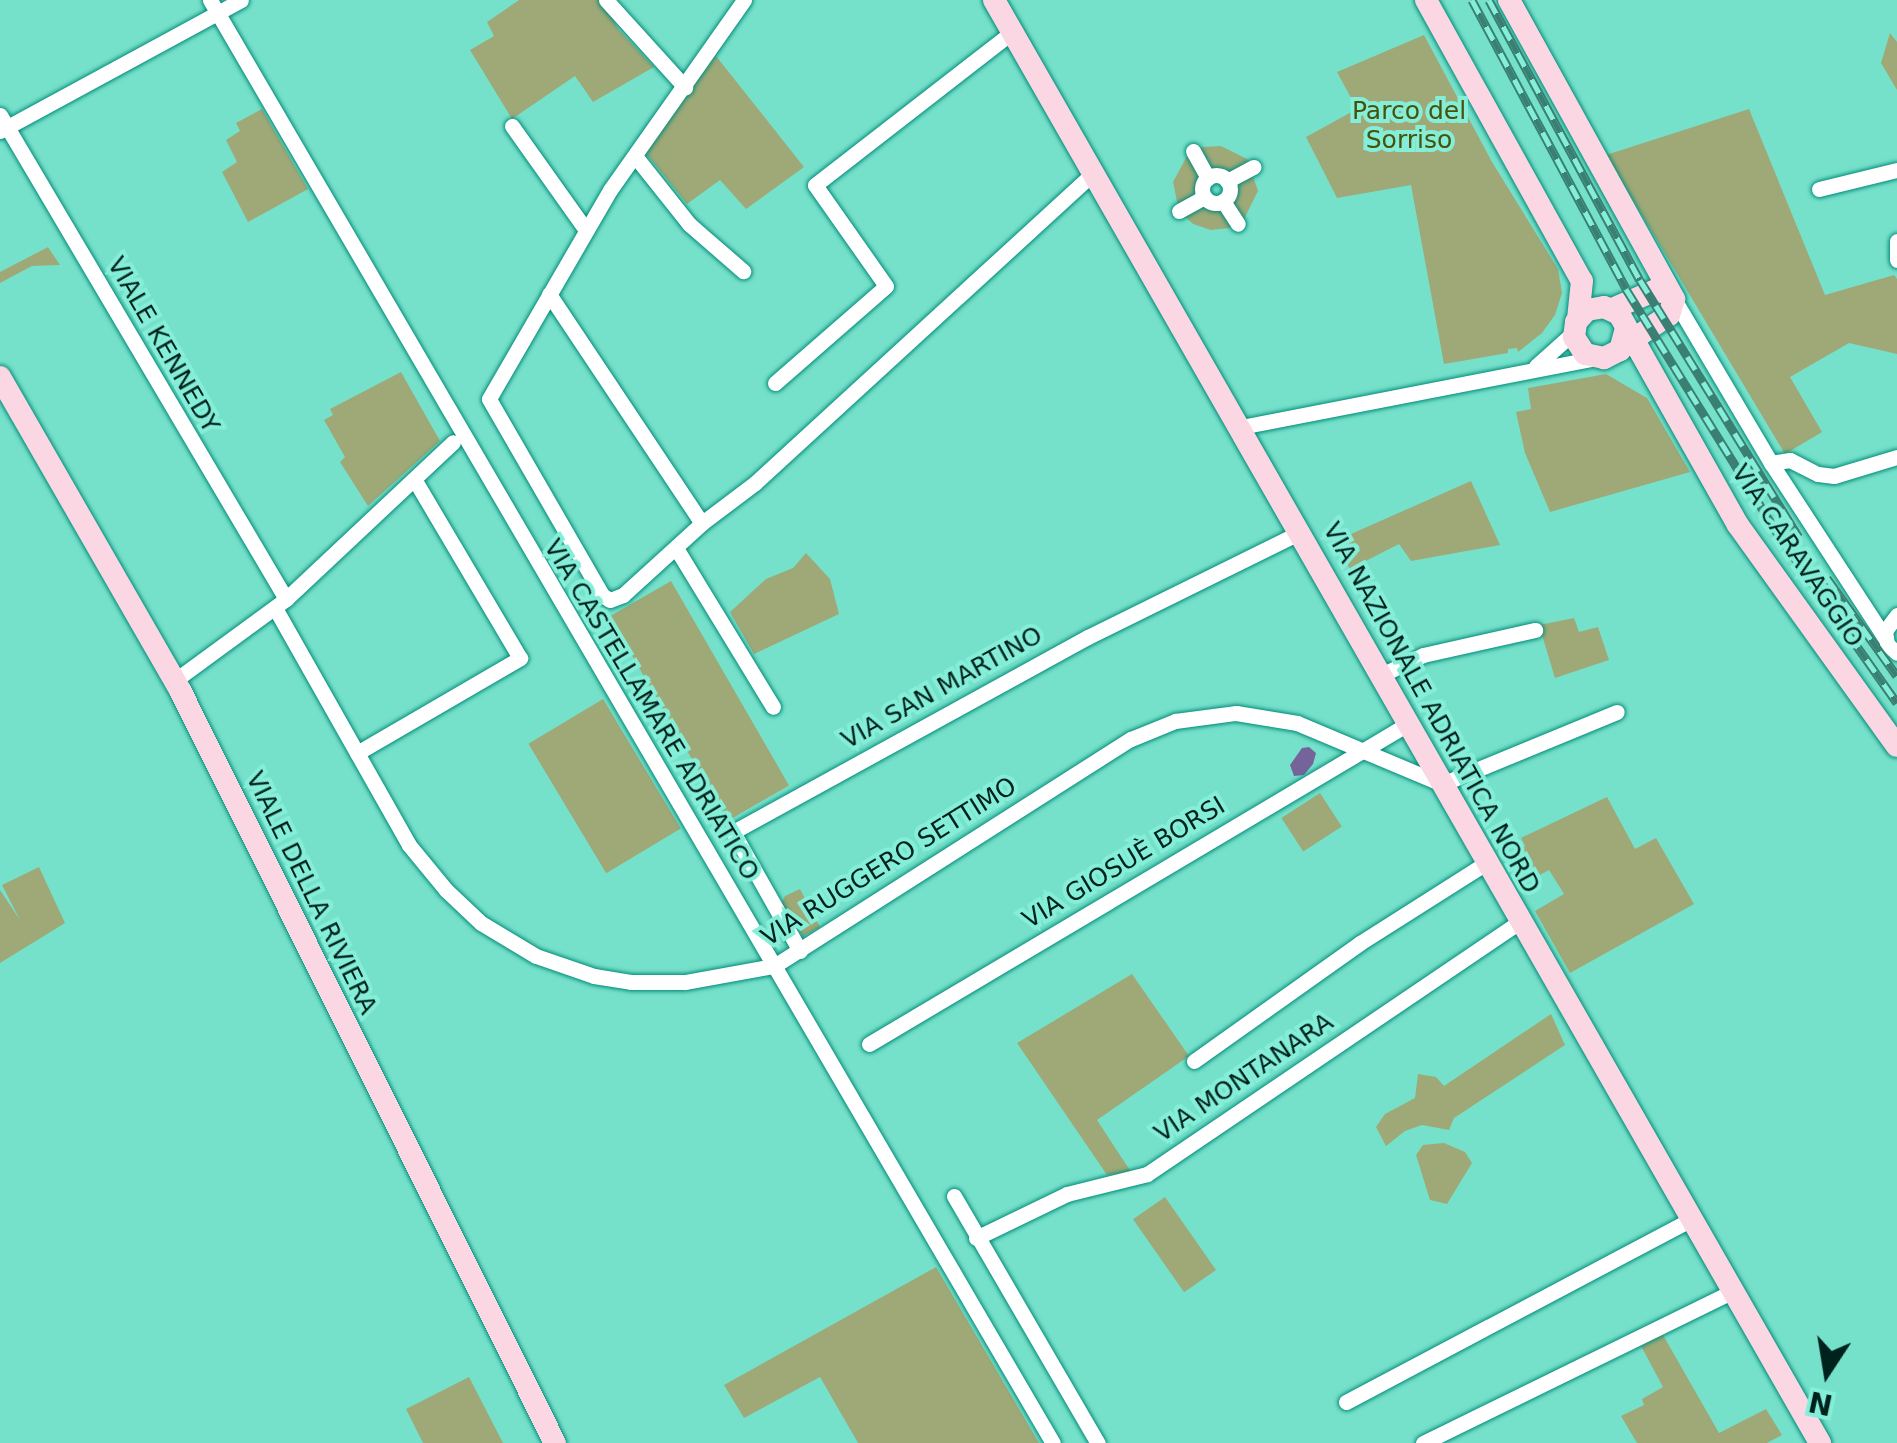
<!DOCTYPE html>
<html>
<head>
<meta charset="utf-8">
<style>
	body { margin:0 }
	#map { position:relative; width:1897px; height:1443px; overflow:hidden; background:#76e1cb; font-family:"DejaVu Sans",sans-serif }
	div>[style] { position:absolute }
	[style*='--x'] { left:calc(var(--x)*1px); top:calc(var(--y)*1px); width:calc(var(--w)*1px); rotate:calc(var(--a)*1deg) }
	.green>* { inset:0; background:#9ea977; transform-origin:0 0 }
	.water>* { inset:0; background:#756499 }
	.roads { filter:drop-shadow(0 0 2px #038c79) drop-shadow(0 0 2px #038c79) }
	.street>* { height:15px; margin:-7.5px; padding:0 7.5px; transform-origin:7.5px; border-radius:7.5px; background:#fff }
	.street>.ring { margin:-7.5px; padding:0; box-sizing:content-box; background:none; border:15px solid #fff; border-radius:50% }
	.secondary>* { height:22px; margin:-11px; padding:0 11px; transform-origin:11px; border-radius:11px; background:#fbd7e4 }
	.rail>* { height:9px; margin-top:-4.5px; transform-origin:0; background:repeating-linear-gradient(90deg,#84eed8 0 15px,#3a8072 0 30px); box-sizing:border-box; border-block:2px solid #3a8072 }
	span { translate:-50% -50%; white-space:nowrap; text-align:center; line-height:1.15; -webkit-text-stroke:8px #84eed8; paint-order:stroke }
	.park-label { font-size:25px; color:#47520b }
	.street-label { font-size:25px; color:#00221c }
	.north { position:absolute; left:1777px; top:1323px; width:100px; height:100px; -webkit-text-stroke:8px #84eed8; paint-order:stroke; rotate:192deg; font-size:28px; font-weight:700; line-height:40px; text-align:center; color:#00221c }
	.north::after { content:''; display:block; margin:auto; width:35px; height:45px; background:#00221c; clip-path:polygon(50% 0,100% 100%,50% 72%,0 100%) }
</style>
</head>
<body>
<div id="map">
	<div class="green">
		<div style="clip-path:polygon(519px 0,603px 0,618px 29px,654px 67px,593px 102px,575px 76px,512px 119px,470px 50px,494px 36px,487px 22px)"></div>
		<div style="clip-path:polygon(1890px 33px,1897px 42px,1897px 90px,1881px 63px)"></div>
		<div style="clip-path:polygon(1424px 35px,1492px 162px,1558px 269px,1562px 293px,1555px 315px,1542px 333px,1518px 352px,1517px 348px,1508px 349px,1508px 353px,1444px 364px,1411px 185px,1337px 198px,1306px 137px,1357px 109px,1337px 72px)"></div>
		<div style="clip-path:polygon(716px 56px,804px 167px,746px 209px,720px 180px,687px 204px,644px 151px)"></div>
		<div style="clip-path:polygon(262px 109px,308px 189px,248px 222px,222px 172px,237px 162px,226px 140px,240px 131px,236px 123px)"></div>
		<div style="clip-path:polygon(1749px 109px,1825px 295px,1894px 275px,1897px 279px,1897px 354px,1849px 343px,1790px 377px,1822px 432px,1785px 454px,1606px 155px)"></div>
		<div style="clip-path:polygon(evenodd,1221px 146px,1247px 159px,1258px 191px,1244px 219px,1229px 228px,1211px 230px,1193px 224px,1179px 211px,1173px 182px,1187px 156px,1202px 147px,1221px 146px,1212px 176px,1224px 178px,1229px 186px,1227px 198px,1219px 203px,1207px 200px,1202px 190px,1212px 176px)"></div>
		<div style="clip-path:polygon(48px 247px,60px 265px,32px 266px,0 283px,0 272px)"></div>
		<div style="clip-path:polygon(401px 372px,440px 441px,368px 506px,340px 462px,345px 457px,324px 420px,333px 415px,330px 409px)"></div>
		<div style="clip-path:polygon(1606px 374px,1647px 398px,1690px 472px,1550px 512px,1525px 453px,1516px 412px,1531px 409px,1528px 388px)"></div>
		<div style="clip-path:polygon(1471px 481px,1500px 545px,1411px 561px,1399px 544px,1350px 569px,1335px 541px)"></div>
		<div style="clip-path:polygon(806px 553px,830px 579px,839px 614px,754px 654px,730px 612px,766px 579px,793px 568px)"></div>
		<div style="left:671px;top:581px;width:236px;height:71px;rotate:60deg"></div>
		<div style="clip-path:polygon(1574px 618px,1579px 632px,1598px 627px,1609px 660px,1555px 678px,1539px 625px)"></div>
		<div style="left:603px;top:699px;width:151px;height:87px;rotate:59deg"></div>
		<div style="left:1320px;top:793px;width:40px;height:46px;rotate:57deg"></div>
		<div style="clip-path:polygon(1607px 797px,1635px 849px,1656px 838px,1694px 904px,1570px 973px,1535px 911px,1564px 894px,1549px 870px,1521px 885px,1506px 858px,1525px 846px,1521px 838px)"></div>
		<div style="clip-path:polygon(39px 867px,65px 923px,0 963px,0 890px,20px 920px,2px 885px)"></div>
		<div style="clip-path:polygon(800px 889px,820px 927px,803px 936px,781px 904px,785px 896px)"></div>
		<div style="clip-path:polygon(1132px 974px,1189px 1056px,1097px 1120px,1131px 1172px,1107px 1175px,1017px 1043px)"></div>
		<div style="clip-path:polygon(1551px 1014px,1565px 1045px,1454px 1118px,1449px 1130px,1422px 1125px,1405px 1131px,1386px 1146px,1376px 1127px,1385px 1114px,1415px 1098px,1418px 1074px,1436px 1077px,1444px 1086px)"></div>
		<div style="clip-path:polygon(1444px 1143px,1465px 1152px,1472px 1163px,1447px 1204px,1430px 1200px,1416px 1155px,1423px 1145px)"></div>
		<div style="left:1165px;top:1197px;width:89px;height:39px;rotate:55deg"></div>
		<div style="clip-path:polygon(936px 1267px,1039px 1443px,858px 1443px,820px 1377px,744px 1418px,724px 1385px)"></div>
		<div style="clip-path:polygon(1663px 1335px,1719px 1433px,1766px 1409px,1782px 1435px,1767px 1443px,1637px 1443px,1621px 1416px,1644px 1405px,1642px 1399px,1663px 1387px,1641px 1346px)"></div>
		<div style="clip-path:polygon(469px 1377px,503px 1443px,423px 1443px,406px 1409px)"></div>
	</div>
	<div class="water">
		<div style="clip-path:polygon(1309px 747px,1316px 753px,1313px 764px,1304px 775px,1294px 776px,1290px 765px,1302px 748px)"></div>
	</div>
	<div class="roads">
		<div class="street">
			<div style="--x:210;--y:0;--w:1671;--a:59.71"></div>
			<div style="--x:606;--y:0;--w:118;--a:47.8"></div>
			<div style="--x:744;--y:0;--w:232;--a:125.2"></div>
			<div style="--x:610;--y:190;--w:241;--a:120.1"></div>
			<div style="--x:489;--y:399;--w:226;--a:60"></div>
			<div style="--x:602;--y:595;--w:9;--a:32"></div>
			<div style="--x:610;--y:600;--w:14;--a:-21"></div>
			<div style="--x:623;--y:595;--w:107;--a:-42.3"></div>
			<div style="--x:702;--y:523;--w:66;--a:-37"></div>
			<div style="--x:755;--y:483;--w:457;--a:-42.5"></div>
			<div style="--x:0;--y:115;--w:562;--a:59.42"></div>
			<div style="--x:512;--y:126;--w:128;--a:54.6"></div>
			<div style="--x:0;--y:131;--w:274;--a:-28.5"></div>
			<div style="--x:1193;--y:151;--w:31;--a:61"></div>
			<div style="--x:635;--y:156;--w:87;--a:51.5"></div>
			<div style="--x:689;--y:224;--w:72;--a:41"></div>
			<div class="ring" style="left:1202px;top:175px;width:13px;height:13px"></div>
			<div style="--x:1227;--y:181;--w:30;--a:-28"></div>
			<div style="--x:1819;--y:189;--w:80;--a:-13.7"></div>
			<div style="--x:1223;--y:201;--w:27;--a:57"></div>
			<div style="--x:1179;--y:211;--w:29;--a:-29"></div>
			<div style="--x:1897;--y:241;--w:19;--a:90"></div>
			<div style="--x:549;--y:294;--w:275;--a:56.3"></div>
			<div style="--x:1674;--y:299;--w:191;--a:59.4"></div>
			<div style="--x:1771;--y:463;--w:209;--a:56.9"></div>
			<div style="--x:1536;--y:366;--w:51;--a:-41.8"></div>
			<div style="--x:775;--y:383;--w:147;--a:-41.1"></div>
			<div style="--x:886;--y:286;--w:123;--a:-125.1"></div>
			<div style="--x:815;--y:185;--w:249;--a:-37.8"></div>
			<div style="--x:1241;--y:427;--w:361;--a:-11"></div>
			<div style="--x:1771;--y:463;--w:19;--a:-9"></div>
			<div style="--x:1790;--y:460;--w:31;--a:27"></div>
			<div style="--x:1818;--y:474;--w:16;--a:7"></div>
			<div style="--x:1834;--y:476;--w:66;--a:-16.8"></div>
			<div style="--x:676;--y:548;--w:186;--a:58.6"></div>
			<div style="--x:275;--y:608;--w:272;--a:60.5"></div>
			<div style="--x:409;--y:845;--w:58;--a:50.6"></div>
			<div style="--x:446;--y:890;--w:48;--a:43.3"></div>
			<div style="--x:481;--y:923;--w:64;--a:31"></div>
			<div style="--x:536;--y:956;--w:61;--a:19"></div>
			<div style="--x:594;--y:976;--w:37;--a:9"></div>
			<div style="--x:631;--y:982;--w:54;--a:0"></div>
			<div style="--x:685;--y:982;--w:90;--a:-10.2"></div>
			<div style="--x:774;--y:966;--w:423;--a:-32.5"></div>
			<div style="--x:1131;--y:739;--w:48;--a:-22.2"></div>
			<div style="--x:1175;--y:721;--w:62;--a:-7.5"></div>
			<div style="--x:1236;--y:713;--w:62;--a:9.3"></div>
			<div style="--x:1297;--y:723;--w:157;--a:22.8"></div>
			<div style="--x:1442;--y:784;--w:189;--a:-22.4"></div>
			<div style="--x:1897;--y:615;--w:20;--a:127"></div>
			<div style="--x:1885;--y:631;--w:13;--a:81"></div>
			<div style="--x:1887;--y:644;--w:13;--a:42"></div>
			<div style="--x:1379;--y:676;--w:49;--a:-25.5"></div>
			<div style="--x:1423;--y:655;--w:115;--a:-12.6"></div>
			<div style="--x:174;--y:681;--w:139;--a:-36.2"></div>
			<div style="--x:286;--y:599;--w:229;--a:-43.2"></div>
			<div style="--x:357;--y:753;--w:189;--a:-30.2"></div>
			<div style="--x:520;--y:658;--w:208;--a:-120.6"></div>
			<div style="--x:800;--y:951;--w:137;--a:-119.4"></div>
			<div style="--x:733;--y:832;--w:405;--a:-28.8"></div>
			<div style="--x:1088;--y:637;--w:237;--a:-26.3"></div>
			<div style="--x:869;--y:1044;--w:625;--a:-30.71"></div>
			<div style="--x:1194;--y:1061;--w:204;--a:-35.4"></div>
			<div style="--x:1360;--y:943;--w:149;--a:-32.4"></div>
			<div style="--x:954;--y:1196;--w:286;--a:59.8"></div>
			<div style="--x:976;--y:1238;--w:101;--a:-25.8"></div>
			<div style="--x:1067;--y:1194;--w:82;--a:-14"></div>
			<div style="--x:1147;--y:1174;--w:451;--a:-34.1"></div>
			<div style="--x:1346;--y:1402;--w:391;--a:-27.9"></div>
			<div style="--x:1423;--y:1443;--w:345;--a:-26.1"></div>
		</div>
		<div class="secondary">
			<div style="--x:994;--y:0;--w:1663;--a:60.21"></div>
			<div style="--x:1426;--y:0;--w:321;--a:61"></div>
			<div style="--x:1582;--y:281;--w:38;--a:96"></div>
			<div style="--x:1509;--y:0;--w:342;--a:61.1"></div>
			<div style="--x:1674;--y:299;--w:17;--a:107"></div>
			<div style="--x:1669;--y:315;--w:55;--a:146"></div>
			<div style="--x:1612;--y:309;--w:46;--a:-23.2"></div>
			<div style="--x:1654;--y:291;--w:16;--a:7"></div>
			<div style="--x:1626;--y:328;--w:23;--a:105"></div>
			<div style="--x:1620;--y:350;--w:18;--a:153"></div>
			<div style="--x:1604;--y:358;--w:19;--a:-168"></div>
			<div style="--x:1585;--y:354;--w:20;--a:-123"></div>
			<div style="--x:1574;--y:337;--w:15;--a:-82"></div>
			<div style="--x:1576;--y:322;--w:16;--a:-47"></div>
			<div style="--x:1587;--y:310;--w:17;--a:-10"></div>
			<div style="--x:1604;--y:307;--w:17;--a:25"></div>
			<div style="--x:1619;--y:314;--w:242;--a:60.6"></div>
			<div style="--x:1738;--y:525;--w:272;--a:54.3"></div>
			<div style="--x:0;--y:377;--w:363;--a:60.1"></div>
			<div style="--x:181;--y:692;--w:839;--a:63.53"></div>
		</div>
	</div>
	<div class="rail">
		<div style="--x:1472;--y:0;--w:327;--a:61.9"></div>
		<div style="--x:1626;--y:289;--w:292;--a:58.2"></div>
		<div style="--x:1780;--y:537;--w:203;--a:54.8"></div>
		<div style="--x:1489;--y:0;--w:318;--a:61.7"></div>
		<div style="--x:1640;--y:280;--w:302;--a:58.3"></div>
		<div style="--x:1827;--y:578;--w:120;--a:54.5"></div>
	</div>
	<div class="park-label">
		<span style="left:1409px;top:126px">Parco del<br>Sorriso</span>
	</div>
	<div class="street-label">
		<span style="left:163px;top:345px;rotate:60deg">VIALE KENNEDY</span>
		<span style="left:1797px;top:556px;rotate:56deg">VIA CARAVAGGIO</span>
		<span style="left:942px;top:688px;rotate:-29deg">VIA SAN MARTINO</span>
		<span style="left:1431px;top:708px;rotate:61deg">VIA NAZIONALE ADRIATICA NORD</span>
		<span style="left:651px;top:710px;rotate:59deg">VIA CASTELLAMARE ADRIATICO</span>
		<span style="left:889px;top:862px;rotate:-32deg">VIA RUGGERO SETTIMO</span>
		<span style="left:1124px;top:863px;rotate:-31deg">VIA GIOSUÈ BORSI</span>
		<span style="left:311px;top:893px;rotate:64deg">VIALE DELLA RIVIERA</span>
		<span style="left:1244px;top:1078px;rotate:-34deg">VIA MONTANARA</span>
	</div>
	<div class="north">N</div>
</div>
</body>
</html>
